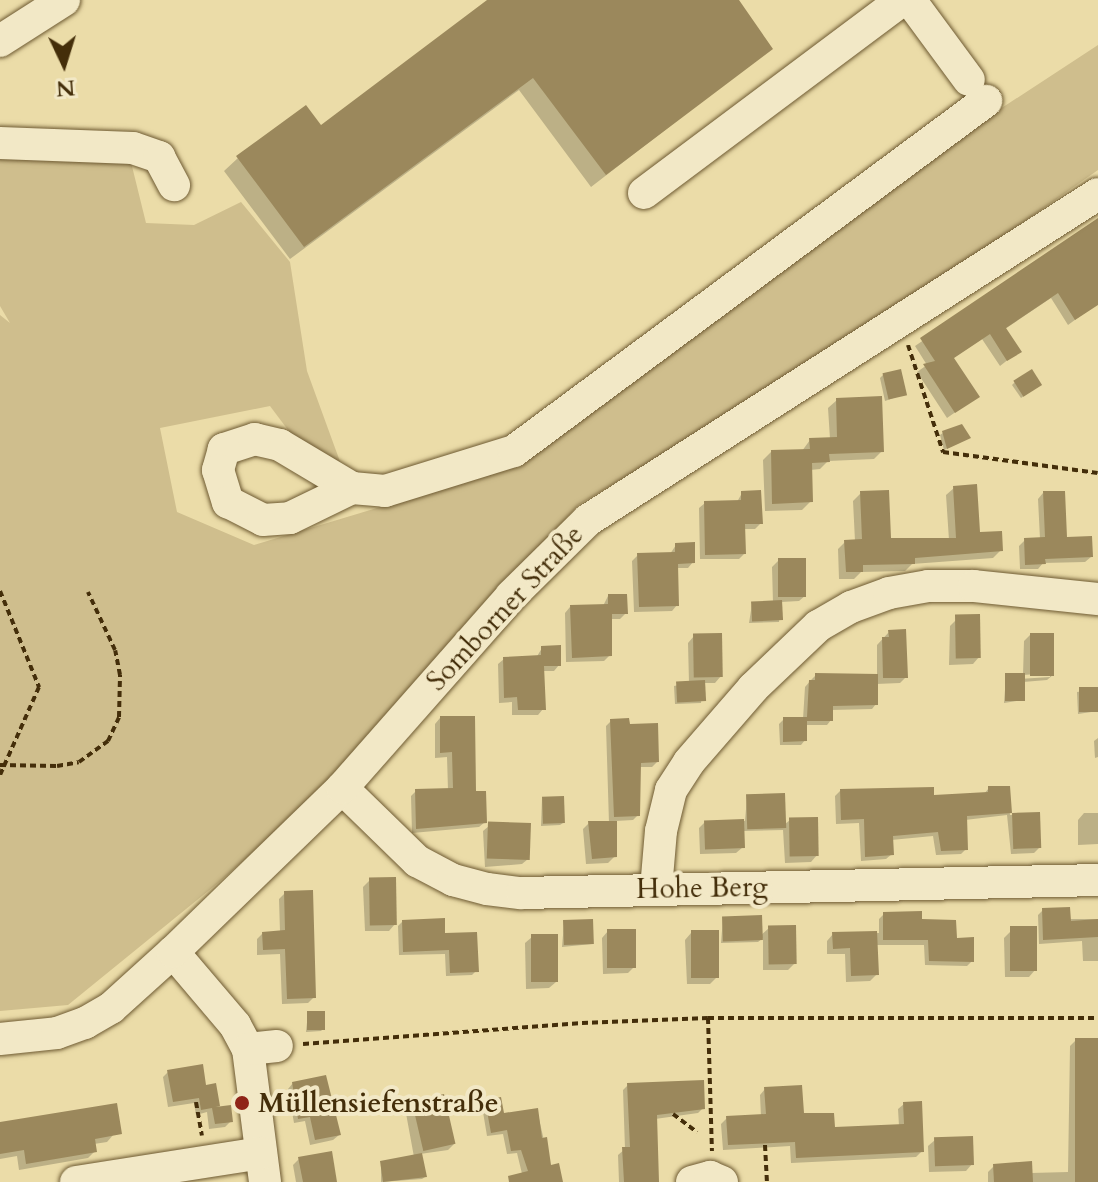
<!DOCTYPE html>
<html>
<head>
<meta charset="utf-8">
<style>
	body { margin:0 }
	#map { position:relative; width:1098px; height:1182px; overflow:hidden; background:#ebdca8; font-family:Cardo,serif }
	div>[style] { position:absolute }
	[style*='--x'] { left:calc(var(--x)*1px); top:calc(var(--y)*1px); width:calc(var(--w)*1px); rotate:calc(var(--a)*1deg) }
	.green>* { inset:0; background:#cfbe8d }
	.shadow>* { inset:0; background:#0003 }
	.building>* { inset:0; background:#9b885c; transform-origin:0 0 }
	.path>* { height:4px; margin-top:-2px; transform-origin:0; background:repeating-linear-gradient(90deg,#442e0a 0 6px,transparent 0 10px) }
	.roads { filter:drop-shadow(0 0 2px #6e5a32) drop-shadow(0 0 2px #6e5a32) }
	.minor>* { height:32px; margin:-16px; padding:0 16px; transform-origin:16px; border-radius:16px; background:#f2e8c6 }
	.dots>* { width:22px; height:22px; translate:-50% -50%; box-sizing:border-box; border:4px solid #f2e8c6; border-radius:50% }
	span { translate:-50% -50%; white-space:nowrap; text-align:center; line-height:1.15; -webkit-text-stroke:8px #f2e8c6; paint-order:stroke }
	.street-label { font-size:28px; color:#442e0a }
	.poi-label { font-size:28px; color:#442e0a; font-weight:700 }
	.left { translate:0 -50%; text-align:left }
	.north { position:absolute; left:24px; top:24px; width:80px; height:80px; -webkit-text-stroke:6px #f2e8c6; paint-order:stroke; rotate:176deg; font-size:22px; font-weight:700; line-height:32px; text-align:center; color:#442e0a }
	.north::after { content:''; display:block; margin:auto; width:28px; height:36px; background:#442e0a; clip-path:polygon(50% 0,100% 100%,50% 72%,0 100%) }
</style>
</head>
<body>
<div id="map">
	<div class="green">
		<div style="clip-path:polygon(1098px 45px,1098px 170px,855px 340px,578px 505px,336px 779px,218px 883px,68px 1005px,0 1011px,0 315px,10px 323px,0 306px,0 156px,129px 154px,146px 223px,194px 225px,241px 202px,290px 262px,307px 371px,346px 478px,303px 450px,270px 406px,160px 428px,177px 512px,254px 545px,460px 483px,878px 189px)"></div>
	</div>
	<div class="shadow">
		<div style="clip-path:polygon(491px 0,734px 0,770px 49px,591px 187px,519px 90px,290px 259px,224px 171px,238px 158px,320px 127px)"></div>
		<div style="clip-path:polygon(1098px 221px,1098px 303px,1068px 325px,1051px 298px,1005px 329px,1019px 351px,1000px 366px,982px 339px,952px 359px,977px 397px,947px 418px,917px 372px,927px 365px,915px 346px)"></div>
		<div style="clip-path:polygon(883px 375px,905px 394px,885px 401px,880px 378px)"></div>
		<div style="clip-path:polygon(1015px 382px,1037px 387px,1021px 398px,1012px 385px)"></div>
		<div style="clip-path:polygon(837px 400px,882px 451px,874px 459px,828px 461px,820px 469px,810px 470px,810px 502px,802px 510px,765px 511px,763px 460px,771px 452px,802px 451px,810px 440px,830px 439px,828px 408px)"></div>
		<div style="clip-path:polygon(943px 433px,969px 438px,944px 450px,940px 435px)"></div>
		<div style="clip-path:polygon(954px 488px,978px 534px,1001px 550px,993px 558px,912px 564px,905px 571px,861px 572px,854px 579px,839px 579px,838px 549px,845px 542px,855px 541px,853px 501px,861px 493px,889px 540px,949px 540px,946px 495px)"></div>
		<div style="clip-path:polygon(742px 493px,761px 523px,755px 529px,743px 529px,744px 554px,739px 559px,700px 559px,699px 508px,705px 503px,737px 502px)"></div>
		<div style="clip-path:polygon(1043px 493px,1065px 539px,1091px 557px,1085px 562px,1043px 563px,1038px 569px,1020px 569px,1019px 546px,1025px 540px,1040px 539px,1038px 499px)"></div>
		<div style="clip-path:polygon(676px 545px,693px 562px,688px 568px,676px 568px,677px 605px,672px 611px,634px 612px,632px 561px,638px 555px,670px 554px)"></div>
		<div style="clip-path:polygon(779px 560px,806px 595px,799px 601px,781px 602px,779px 622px,749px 623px,752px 604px,773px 603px,772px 567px)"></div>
		<div style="clip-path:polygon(608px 596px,626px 613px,620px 619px,610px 619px,610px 655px,604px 661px,566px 662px,565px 613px,570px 607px,603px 606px)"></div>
		<div style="clip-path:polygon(956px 620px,979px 657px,973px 664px,949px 665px,950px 626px)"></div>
		<div style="clip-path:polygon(889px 632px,906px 677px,900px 683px,876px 684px,876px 704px,872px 709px,831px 710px,831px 720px,827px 725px,805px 725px,805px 740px,801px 745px,780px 745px,779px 724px,784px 719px,803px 719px,805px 687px,812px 679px,816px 675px,877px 676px,877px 645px)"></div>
		<div style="clip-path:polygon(1030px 635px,1054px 674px,1047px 680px,1023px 682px,1023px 700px,1004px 703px,1006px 676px,1019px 679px,1050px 677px,1050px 673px,1023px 675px,1024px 641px)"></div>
		<div style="clip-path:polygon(694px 636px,721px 676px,715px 683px,703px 683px,701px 703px,675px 704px,674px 686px,689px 683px,688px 643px)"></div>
		<div style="clip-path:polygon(542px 648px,559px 665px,554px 671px,542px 671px,543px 709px,538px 715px,512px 715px,512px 702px,499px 703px,498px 664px,504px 659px,536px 658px)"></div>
		<div style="clip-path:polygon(1098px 689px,1098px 711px,1078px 714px,1077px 692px)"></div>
		<div style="clip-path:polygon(440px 718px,485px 822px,479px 827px,412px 833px,411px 796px,416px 791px,448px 790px,447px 757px,435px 758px,435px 724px)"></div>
		<div style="clip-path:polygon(611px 721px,628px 726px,657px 762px,652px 767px,639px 767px,638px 815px,633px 820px,615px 821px,615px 856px,608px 863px,586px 864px,583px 829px,589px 823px,609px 823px,606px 726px)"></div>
		<div style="clip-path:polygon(1098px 738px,1098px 757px,1095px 758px,1094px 741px)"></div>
		<div style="clip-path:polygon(989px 788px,1008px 788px,1010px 815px,1038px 814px,1039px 848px,1034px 853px,1011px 854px,1007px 815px,965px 820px,966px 849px,961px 854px,936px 855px,933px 836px,891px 840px,892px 854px,886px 859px,861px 861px,859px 823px,836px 824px,835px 796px,840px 791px,932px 797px,984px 794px)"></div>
		<div style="clip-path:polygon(747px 797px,784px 825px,790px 820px,817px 855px,811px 862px,785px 863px,783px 830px,742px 831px,743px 847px,736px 853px,700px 854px,699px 828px,705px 822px,745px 821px)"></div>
		<div style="clip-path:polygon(542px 799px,563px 823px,560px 825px,541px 826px)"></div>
		<div style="clip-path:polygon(1084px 813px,1098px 813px,1098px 844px,1078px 845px,1078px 820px)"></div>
		<div style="clip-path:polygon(489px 826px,528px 859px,522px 864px,485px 867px,483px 831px)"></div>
		<div style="clip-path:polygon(370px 880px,395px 924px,389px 931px,365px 931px,363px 887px)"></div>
		<div style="clip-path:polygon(285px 893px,314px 997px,308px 1003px,282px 1004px,280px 954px,257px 955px,257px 939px,262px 934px,280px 932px,279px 899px)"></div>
		<div style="clip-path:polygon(1043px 910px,1069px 919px,1098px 919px,1098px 961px,1083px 961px,1082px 941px,1039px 944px,1038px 915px)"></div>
		<div style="clip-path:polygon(884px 914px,955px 941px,972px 961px,967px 966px,925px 965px,924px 945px,876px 945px,877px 974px,870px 981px,846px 982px,845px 954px,827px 954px,827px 941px,833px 934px,879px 933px,879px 919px)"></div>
		<div style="clip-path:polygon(723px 918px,761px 935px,769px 928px,795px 963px,788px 970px,763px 970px,763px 938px,758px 942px,721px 943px)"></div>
		<div style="clip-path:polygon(402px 922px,443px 935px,476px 971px,472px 975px,446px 976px,445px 954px,399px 955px,398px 926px)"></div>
		<div style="clip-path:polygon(564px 923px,592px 944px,562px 947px)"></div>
		<div style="clip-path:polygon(608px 931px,635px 966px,628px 973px,603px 974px,602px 938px)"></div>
		<div style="clip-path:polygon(1011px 931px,1035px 970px,1029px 977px,1005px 977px,1004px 938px)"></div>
		<div style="clip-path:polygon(691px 933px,717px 977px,710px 984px,687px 984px,685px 940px)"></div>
		<div style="clip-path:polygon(532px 937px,556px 982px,549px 988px,526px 989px,525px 943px)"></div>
		<div style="clip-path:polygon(308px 1013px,324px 1028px,321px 1031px,306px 1032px)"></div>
		<div style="clip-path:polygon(1076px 1040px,1098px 1040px,1098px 1182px,988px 1182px,988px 1172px,994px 1166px,1031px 1173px,1068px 1172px,1070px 1046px)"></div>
		<div style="clip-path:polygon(168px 1072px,205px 1087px,218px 1105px,214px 1109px,231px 1121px,225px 1127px,209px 1129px,207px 1112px,196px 1115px,194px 1103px,168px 1107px,163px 1077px)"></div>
		<div style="clip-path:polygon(293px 1083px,339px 1135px,333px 1140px,310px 1145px,305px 1121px,294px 1123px,288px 1089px)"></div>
		<div style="clip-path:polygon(628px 1085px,703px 1108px,698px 1113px,655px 1119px,657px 1182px,619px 1182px,618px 1155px,625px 1149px,623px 1090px)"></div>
		<div style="clip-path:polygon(765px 1089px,802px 1115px,833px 1129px,899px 1126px,898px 1109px,904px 1104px,922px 1151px,916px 1157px,791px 1163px,790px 1146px,723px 1150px,721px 1124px,727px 1118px,761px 1117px,760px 1095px)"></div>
		<div style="clip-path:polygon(412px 1101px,454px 1144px,448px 1150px,420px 1154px,425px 1177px,422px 1179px,381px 1182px,381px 1162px,414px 1157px,405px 1108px)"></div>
		<div style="clip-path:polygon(486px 1101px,503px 1116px,537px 1110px,550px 1167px,561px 1182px,524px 1182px,517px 1153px,507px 1154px,503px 1134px,487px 1136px,482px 1106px)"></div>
		<div style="clip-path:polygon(0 1124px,114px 1134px,107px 1142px,94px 1144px,95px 1151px,88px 1158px,19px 1170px,17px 1156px,0 1159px)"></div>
		<div style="clip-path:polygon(935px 1140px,972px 1164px,966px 1171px,929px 1172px,928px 1146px)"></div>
		<div style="clip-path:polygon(299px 1159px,331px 1182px,296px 1182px,293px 1165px)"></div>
	</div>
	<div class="building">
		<div style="clip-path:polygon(487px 0,739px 0,773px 49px,606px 175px,533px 78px,304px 247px,236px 156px,306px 105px,321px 125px)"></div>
		<div style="clip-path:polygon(1098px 218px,1098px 305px,1075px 320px,1058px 293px,1006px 328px,1022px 352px,1007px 361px,990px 334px,954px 358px,980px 397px,955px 413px,923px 364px,935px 361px,920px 338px)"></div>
		<div style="left:901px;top:369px;width:27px;height:19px;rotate:77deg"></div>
		<div style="left:1032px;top:369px;width:19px;height:22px;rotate:58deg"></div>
		<div style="clip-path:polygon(882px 396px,884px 452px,829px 454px,830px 462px,812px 463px,813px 502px,772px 504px,771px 450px,810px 449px,809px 438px,837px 437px,836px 398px)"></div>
		<div style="clip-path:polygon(962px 424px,971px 438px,947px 449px,942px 431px)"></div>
		<div style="clip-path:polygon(977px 484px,980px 532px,1002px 531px,1003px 551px,915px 558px,915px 564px,863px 565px,863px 572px,846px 572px,844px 540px,862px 539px,860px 491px,889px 490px,891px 538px,956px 538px,953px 486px)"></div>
		<div style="clip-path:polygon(761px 490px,763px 524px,745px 524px,746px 554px,705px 555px,704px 501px,741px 500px,741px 491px)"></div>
		<div style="clip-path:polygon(1043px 491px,1065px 491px,1067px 537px,1092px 536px,1093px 557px,1045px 559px,1046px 564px,1025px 565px,1024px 538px,1045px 537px)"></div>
		<div style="clip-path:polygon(695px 542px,695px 563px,678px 564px,679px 606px,639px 607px,637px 553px,675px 552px,675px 543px)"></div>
		<div style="left:778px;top:558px;width:28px;height:39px"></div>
		<div style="clip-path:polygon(608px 594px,627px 594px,628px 614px,612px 614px,612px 656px,572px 658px,570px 605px,608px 604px)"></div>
		<div style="left:782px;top:600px;width:20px;height:31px;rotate:87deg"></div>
		<div style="left:980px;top:614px;width:44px;height:25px;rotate:89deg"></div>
		<div style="clip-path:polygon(906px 629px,908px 678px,883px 678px,882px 637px,889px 637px,888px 630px)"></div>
		<div style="left:722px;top:633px;width:44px;height:29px;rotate:89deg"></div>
		<div style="left:1030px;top:633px;width:24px;height:43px"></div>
		<div style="clip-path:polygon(561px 645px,561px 666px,544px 666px,546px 710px,518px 710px,517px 697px,504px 698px,503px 657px,541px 655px,541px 646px)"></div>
		<div style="clip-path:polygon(815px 673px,878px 674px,878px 705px,833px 706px,833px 721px,807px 721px,807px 741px,783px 742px,783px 717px,807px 717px,809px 680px,815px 680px)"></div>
		<div style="left:1025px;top:673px;width:28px;height:20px;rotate:90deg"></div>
		<div style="left:705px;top:680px;width:21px;height:29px;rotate:87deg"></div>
		<div style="left:1098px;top:687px;width:25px;height:19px;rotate:90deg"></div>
		<div style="clip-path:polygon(440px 716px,475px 716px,476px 791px,486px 791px,487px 823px,416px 829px,415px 789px,453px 788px,452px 752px,440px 753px)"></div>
		<div style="clip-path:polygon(629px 718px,630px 724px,658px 723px,659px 762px,641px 763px,640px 816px,614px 817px,610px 719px)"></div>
		<div style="clip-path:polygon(988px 786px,1010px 786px,1012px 813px,967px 816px,968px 850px,941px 851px,938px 832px,893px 836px,894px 855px,865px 857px,864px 819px,841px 820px,840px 789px,934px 787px,934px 795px,988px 792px)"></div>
		<div style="left:785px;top:793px;width:35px;height:39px;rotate:88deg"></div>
		<div style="left:564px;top:796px;width:27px;height:22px;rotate:88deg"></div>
		<div style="left:1040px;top:812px;width:36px;height:28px;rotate:88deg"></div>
		<div style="left:818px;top:817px;width:39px;height:29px;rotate:89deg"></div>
		<div style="left:744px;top:819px;width:29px;height:40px;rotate:88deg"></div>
		<div style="clip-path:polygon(588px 821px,617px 821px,617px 857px,592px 859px)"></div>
		<div style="left:531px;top:823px;width:37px;height:43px;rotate:92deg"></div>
		<div style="left:396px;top:877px;width:48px;height:27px;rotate:89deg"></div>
		<div style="clip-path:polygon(313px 890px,316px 998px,287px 999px,285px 949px,263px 950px,262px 932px,285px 930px,284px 891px)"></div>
		<div style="clip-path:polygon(1070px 907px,1071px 921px,1098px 919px,1098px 937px,1043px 940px,1042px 908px)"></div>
		<div style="clip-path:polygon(922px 911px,922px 919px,956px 920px,957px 938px,974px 937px,974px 962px,929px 961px,928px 940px,883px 940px,883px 912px)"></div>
		<div style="left:762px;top:915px;width:25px;height:40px;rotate:88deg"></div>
		<div style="clip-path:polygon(445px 918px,445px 933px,477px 932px,479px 972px,450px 973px,449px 950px,403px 952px,402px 920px)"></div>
		<div style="left:593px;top:919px;width:25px;height:30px;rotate:88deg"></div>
		<div style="left:796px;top:925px;width:39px;height:28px;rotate:89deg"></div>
		<div style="left:1037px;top:926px;width:45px;height:27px;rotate:90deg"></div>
		<div style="left:607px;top:929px;width:29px;height:39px"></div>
		<div style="left:719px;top:930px;width:48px;height:28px;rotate:90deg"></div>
		<div style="clip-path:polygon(877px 931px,879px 975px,851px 976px,850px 948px,833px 949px,832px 932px)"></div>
		<div style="left:558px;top:934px;width:48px;height:27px;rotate:90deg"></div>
		<div style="left:307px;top:1011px;width:18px;height:19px"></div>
		<div style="left:1075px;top:1038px;width:23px;height:144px"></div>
		<div style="clip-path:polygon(203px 1064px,206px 1085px,216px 1083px,220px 1106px,215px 1107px,231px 1105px,233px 1122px,215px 1124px,212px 1108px,201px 1110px,199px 1098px,173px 1102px,167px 1070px)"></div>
		<div style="clip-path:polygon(326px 1075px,341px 1135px,315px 1140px,310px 1117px,298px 1119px,292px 1082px)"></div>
		<div style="clip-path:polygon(704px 1080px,705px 1109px,657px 1115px,659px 1182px,624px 1182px,622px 1147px,630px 1147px,627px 1083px)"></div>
		<div style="clip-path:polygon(802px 1085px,804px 1113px,834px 1113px,835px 1127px,904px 1124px,903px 1102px,922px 1101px,924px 1152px,796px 1158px,795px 1142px,728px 1145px,726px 1116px,766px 1114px,764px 1087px)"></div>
		<div style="left:444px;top:1094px;width:51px;height:33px;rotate:77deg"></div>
		<div style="clip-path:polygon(501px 1097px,504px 1113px,538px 1108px,542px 1138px,547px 1137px,551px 1165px,559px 1163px,563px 1182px,509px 1182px,508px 1176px,528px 1171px,521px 1150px,511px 1151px,507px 1130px,491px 1133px,485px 1100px)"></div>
		<div style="clip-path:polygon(117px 1103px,122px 1134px,95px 1139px,97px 1152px,26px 1164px,24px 1150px,0 1154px,0 1122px)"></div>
		<div style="left:973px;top:1136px;width:29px;height:39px;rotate:88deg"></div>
		<div style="clip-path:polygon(332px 1151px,337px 1182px,303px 1182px,298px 1157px)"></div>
		<div style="clip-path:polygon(422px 1153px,427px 1177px,383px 1182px,380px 1161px)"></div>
		<div style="clip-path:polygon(1032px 1161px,1033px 1182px,994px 1182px,993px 1164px)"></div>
	</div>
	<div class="path">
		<div style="--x:908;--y:345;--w:113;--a:71.9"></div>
		<div style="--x:943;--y:452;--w:156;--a:7.7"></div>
		<div style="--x:0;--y:591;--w:104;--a:67.9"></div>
		<div style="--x:39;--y:687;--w:96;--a:113.9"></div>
		<div style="--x:0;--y:765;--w:57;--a:1"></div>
		<div style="--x:57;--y:766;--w:22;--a:-10"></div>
		<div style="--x:79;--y:762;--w:36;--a:-36"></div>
		<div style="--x:108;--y:741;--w:26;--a:-65"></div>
		<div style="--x:119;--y:717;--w:42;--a:-88.6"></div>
		<div style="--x:120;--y:675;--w:25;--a:-101"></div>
		<div style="--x:115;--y:650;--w:64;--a:-115"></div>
		<div style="--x:708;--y:1018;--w:133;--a:88.3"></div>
		<div style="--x:303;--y:1044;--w:280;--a:-4.3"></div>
		<div style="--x:582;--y:1023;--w:126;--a:-2.3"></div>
		<div style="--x:708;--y:1018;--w:390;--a:0"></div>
		<div style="--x:196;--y:1102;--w:34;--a:80"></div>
		<div style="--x:673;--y:1114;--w:30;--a:37"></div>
		<div style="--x:765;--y:1145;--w:37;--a:87"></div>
	</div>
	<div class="roads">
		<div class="minor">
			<div style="--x:910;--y:0;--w:99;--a:53.6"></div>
			<div style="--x:0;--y:41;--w:76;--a:-32.6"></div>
			<div style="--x:0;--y:143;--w:133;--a:2.2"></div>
			<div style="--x:133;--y:148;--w:28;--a:19"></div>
			<div style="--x:159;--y:157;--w:32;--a:62"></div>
			<div style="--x:644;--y:193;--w:322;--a:-36.8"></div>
			<div style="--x:352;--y:488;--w:84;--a:-149.2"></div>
			<div style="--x:280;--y:445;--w:26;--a:-167"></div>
			<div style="--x:255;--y:439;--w:33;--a:162"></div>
			<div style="--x:224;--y:449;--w:22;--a:106"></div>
			<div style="--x:218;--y:470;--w:34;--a:73"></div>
			<div style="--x:228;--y:502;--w:39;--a:27"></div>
			<div style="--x:263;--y:520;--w:27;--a:-4"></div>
			<div style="--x:290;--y:518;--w:69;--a:-25.8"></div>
			<div style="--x:352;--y:488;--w:33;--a:5"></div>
			<div style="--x:385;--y:491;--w:135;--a:-17.2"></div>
			<div style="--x:514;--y:451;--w:588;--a:-36.56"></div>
			<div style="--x:342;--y:788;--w:105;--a:44.2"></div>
			<div style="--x:417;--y:861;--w:41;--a:27.8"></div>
			<div style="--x:453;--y:880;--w:35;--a:15"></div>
			<div style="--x:487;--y:889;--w:35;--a:7"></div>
			<div style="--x:522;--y:893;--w:576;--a:-1.29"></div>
			<div style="--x:656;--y:889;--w:58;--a:-85.1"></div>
			<div style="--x:661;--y:831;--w:42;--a:-76.3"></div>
			<div style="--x:671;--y:790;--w:33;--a:-57"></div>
			<div style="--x:689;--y:762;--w:98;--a:-49.1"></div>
			<div style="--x:753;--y:688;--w:90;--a:-43.6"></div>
			<div style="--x:818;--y:626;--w:38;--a:-30"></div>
			<div style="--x:851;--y:607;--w:40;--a:-20.2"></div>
			<div style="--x:889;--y:593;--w:40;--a:-10"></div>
			<div style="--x:928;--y:586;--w:46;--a:0"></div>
			<div style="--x:974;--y:586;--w:125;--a:6"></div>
			<div style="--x:173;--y:952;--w:96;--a:49.7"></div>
			<div style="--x:235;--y:1025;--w:27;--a:62"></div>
			<div style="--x:248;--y:1049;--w:134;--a:82.7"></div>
			<div style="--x:0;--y:1039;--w:57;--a:-6"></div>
			<div style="--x:57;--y:1033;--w:30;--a:-20"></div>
			<div style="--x:85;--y:1023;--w:30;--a:-30"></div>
			<div style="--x:111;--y:1008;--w:84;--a:-42.1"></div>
			<div style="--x:173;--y:952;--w:235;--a:-44.1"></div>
			<div style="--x:342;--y:788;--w:256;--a:-48.6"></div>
			<div style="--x:511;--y:596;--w:108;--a:-44.6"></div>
			<div style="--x:588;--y:520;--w:605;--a:-32.59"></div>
			<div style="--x:248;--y:1049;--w:29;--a:-6"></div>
			<div style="--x:76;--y:1182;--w:187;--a:-8.9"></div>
			<div style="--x:692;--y:1182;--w:19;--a:-16"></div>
			<div style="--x:710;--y:1177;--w:13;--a:23"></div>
		</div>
	</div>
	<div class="dots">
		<div style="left:242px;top:1103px;background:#8f2418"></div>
	</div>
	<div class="street-label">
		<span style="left:505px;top:608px;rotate:-47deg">Somborner Straße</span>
		<span style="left:702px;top:888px;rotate:-1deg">Hohe Berg</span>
	</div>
	<div class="poi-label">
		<span class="left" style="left:258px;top:1103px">Müllensiefenstraße</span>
	</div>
	<div class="north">N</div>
</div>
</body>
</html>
